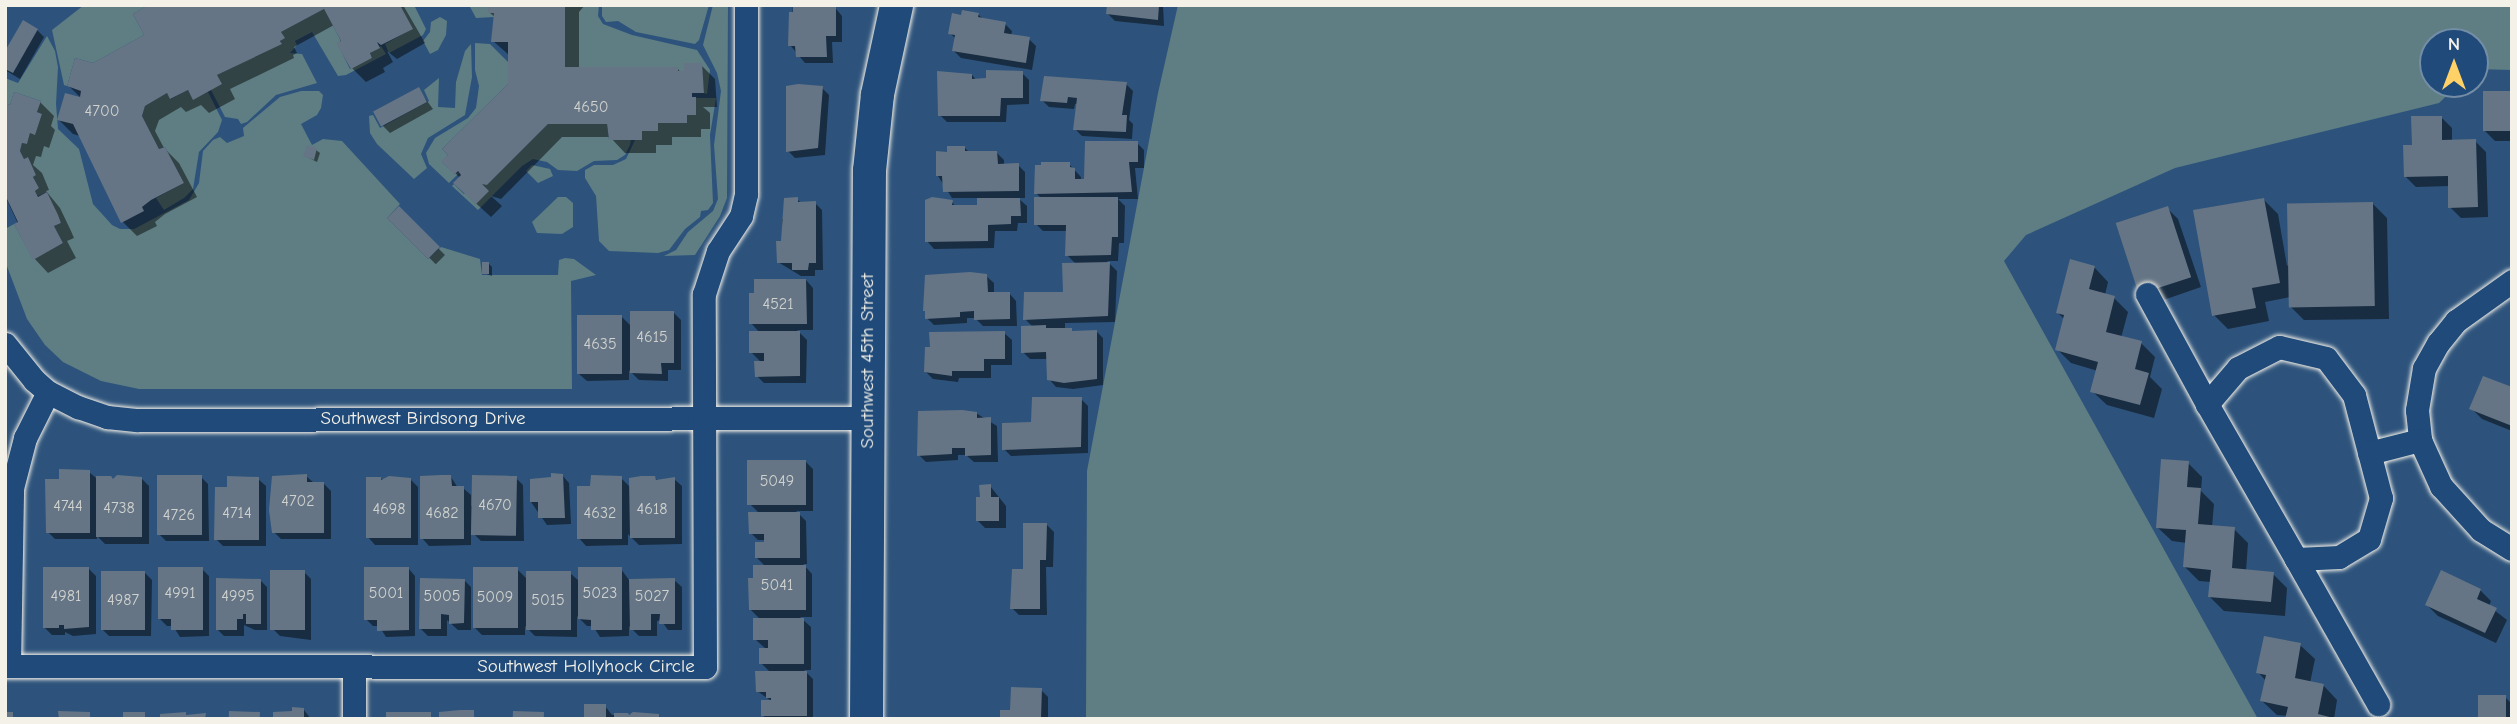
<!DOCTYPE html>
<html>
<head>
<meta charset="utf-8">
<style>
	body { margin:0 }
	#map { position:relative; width:2517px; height:724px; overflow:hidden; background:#2d537c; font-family:"Comic Neue",sans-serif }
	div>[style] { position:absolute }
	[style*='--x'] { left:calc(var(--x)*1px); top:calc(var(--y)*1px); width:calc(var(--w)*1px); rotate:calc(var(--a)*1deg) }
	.green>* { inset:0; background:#5e7e83 }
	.shadow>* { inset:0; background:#0007; transform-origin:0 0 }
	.building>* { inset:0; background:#657585; transform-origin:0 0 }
	.roads { filter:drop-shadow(0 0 2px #f4f1e8) drop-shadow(0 0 2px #f4f1e8) }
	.street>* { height:23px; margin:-11.5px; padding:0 11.5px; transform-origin:11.5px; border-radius:11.5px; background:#1f4a7a }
	.secondary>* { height:33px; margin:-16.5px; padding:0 16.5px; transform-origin:16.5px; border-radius:16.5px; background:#1f4a7a }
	span { translate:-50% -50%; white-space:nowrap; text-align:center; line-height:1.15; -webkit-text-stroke:5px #1f4a7a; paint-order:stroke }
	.number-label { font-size:16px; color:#d0d2cf }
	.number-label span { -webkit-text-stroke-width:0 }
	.street-label { font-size:19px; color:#f4f1e8 }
	.frame { position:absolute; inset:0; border:7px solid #f4f1e8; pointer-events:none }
	.north { position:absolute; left:2419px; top:28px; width:70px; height:70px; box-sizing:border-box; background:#1f4a7a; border:2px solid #748da6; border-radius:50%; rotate:0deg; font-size:19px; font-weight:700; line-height:28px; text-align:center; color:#f4f1e8 }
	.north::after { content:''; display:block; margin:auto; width:24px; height:32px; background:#ffd166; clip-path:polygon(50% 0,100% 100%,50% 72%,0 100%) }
</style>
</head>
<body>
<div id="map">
	<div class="green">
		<div style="clip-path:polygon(84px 5px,148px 5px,133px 14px,144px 35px,93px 63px,75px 58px,67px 86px,64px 85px,52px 30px)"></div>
		<div style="clip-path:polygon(400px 5px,414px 5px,426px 29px,423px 35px,389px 53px,385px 44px,412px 29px)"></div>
		<div style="clip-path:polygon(469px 5px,488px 5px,488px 13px,494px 13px,494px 17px,476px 18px)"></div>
		<div style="clip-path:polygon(565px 5px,599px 5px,598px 16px,603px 24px,632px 35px,697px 50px,710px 70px,707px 94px,704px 93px,701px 63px,684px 63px,684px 71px,678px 71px,678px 67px,565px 67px)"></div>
		<div style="clip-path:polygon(602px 5px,709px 5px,699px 40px,695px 44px,636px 32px,618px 21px,606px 22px,602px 16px)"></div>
		<div style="clip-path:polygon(713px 5px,728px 5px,727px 198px,720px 216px,695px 255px,664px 256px,676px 250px,688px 232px,713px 211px,718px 199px,714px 145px,721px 91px,717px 73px,703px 45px)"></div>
		<div style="clip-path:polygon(1178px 5px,2512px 5px,2512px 70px,2475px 69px,2475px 42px,2433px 42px,2433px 84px,2459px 84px,2439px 103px,2175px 168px,2026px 235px,2004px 261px,2258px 719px,1086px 719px,1087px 471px,1158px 93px)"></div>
		<div style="clip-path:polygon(324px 9px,341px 41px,337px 43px,350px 69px,372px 58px,370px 53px,381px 46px,386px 54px,346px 75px,338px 76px,312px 32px,295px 41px,297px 45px,290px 53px,302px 54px,317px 83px,276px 95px,247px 122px,241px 124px,238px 119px,225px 117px,211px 90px,217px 75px,281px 44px,281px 32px)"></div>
		<div style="clip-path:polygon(440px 17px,447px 21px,446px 35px,438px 50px,430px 54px,423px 41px,430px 32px,431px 22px)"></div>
		<div style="clip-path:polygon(47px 36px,55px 51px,58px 67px,56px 104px,58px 129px,79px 149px,93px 204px,112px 225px,120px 229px,134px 229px,189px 200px,199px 183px,203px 151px,213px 140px,220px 137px,227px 143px,244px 136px,243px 128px,280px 97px,301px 91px,319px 91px,323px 95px,321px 108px,317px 115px,301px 124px,312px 145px,323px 139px,342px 141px,400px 204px,387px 218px,428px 259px,441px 247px,480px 259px,482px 275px,558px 275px,559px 260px,565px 258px,574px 259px,596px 275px,571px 281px,572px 389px,139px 389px,101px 381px,63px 362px,45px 345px,27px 319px,5px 261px,5px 229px,14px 224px,33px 259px,63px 243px,54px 226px,61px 223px,47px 192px,38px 196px,35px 191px,39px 188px,33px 177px,36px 175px,28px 157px,24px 159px,20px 151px,22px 143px,27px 144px,30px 133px,35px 134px,42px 114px,37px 112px,41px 101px,14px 92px,10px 105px,5px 103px,5px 78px,18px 83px)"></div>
		<div style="clip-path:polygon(475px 43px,490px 44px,508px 62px,508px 84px,442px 149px,448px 155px,442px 162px,454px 174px,459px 173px,449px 183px,429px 164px,426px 153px,435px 138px,468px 118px,476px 108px,479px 86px,475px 70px)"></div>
		<div style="clip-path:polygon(471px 44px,472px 77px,465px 115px,428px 138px,421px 154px,427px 168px,414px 179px,377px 144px,370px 133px,369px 116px,373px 115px,380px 128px,429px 101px,424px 90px,439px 78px,438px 107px,455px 108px,456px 82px,465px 51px)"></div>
		<div style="clip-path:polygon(188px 90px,193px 99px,208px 92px,222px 120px,218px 132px,199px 152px,193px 189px,184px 198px,164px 210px,156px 198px,184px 183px,165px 147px,159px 149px,142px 116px,145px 106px,160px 97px,167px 93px,171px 99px)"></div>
		<div style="clip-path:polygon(696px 98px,716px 98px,710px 135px,713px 203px,708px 210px,701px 211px,700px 217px,685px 229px,669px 250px,658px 253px,609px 251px,599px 241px,596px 196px,585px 178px,585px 170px,594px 165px,613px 165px,626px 159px,635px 140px,642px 139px,642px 131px,658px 131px,658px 123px,687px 123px,687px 115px,696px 115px)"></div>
		<div style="clip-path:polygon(548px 124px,607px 124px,609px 140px,631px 140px,630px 145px,625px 155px,617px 160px,594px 161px,577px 171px,558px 170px,547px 162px,533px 159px,522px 166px,478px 210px,452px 186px,454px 184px,464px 194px,484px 182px,487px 185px)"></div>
		<div style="clip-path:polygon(532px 165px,550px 169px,553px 176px,538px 183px,526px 171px)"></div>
		<div style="clip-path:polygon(558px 197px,566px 197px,573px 203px,573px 227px,562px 234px,537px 233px,532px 222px)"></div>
	</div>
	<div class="shadow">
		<div style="clip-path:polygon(152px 5px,403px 5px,425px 43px,397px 59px,387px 51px,393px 62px,383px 68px,385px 72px,366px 82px,352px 68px,334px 25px,294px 47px,297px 53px,293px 55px,294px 58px,230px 89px,235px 99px,209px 113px,201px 105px,186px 112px,181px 107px,159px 120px,155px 131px,164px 148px,179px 163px,197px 197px,165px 214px,155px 222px,157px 226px,137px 236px,123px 222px,80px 136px,73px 134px,59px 120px,83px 100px,69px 86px,93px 65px,147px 36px)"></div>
		<div style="clip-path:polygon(490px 5px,585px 5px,579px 12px,579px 69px,678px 69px,681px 73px,701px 65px,715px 79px,717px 107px,703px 107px,710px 113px,710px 129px,701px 129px,701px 137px,672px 137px,672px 145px,656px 145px,656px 153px,625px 153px,610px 137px,562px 137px,501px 199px,491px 196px,502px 206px,491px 217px,469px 197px,460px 178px,444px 161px,509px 84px,509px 55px,493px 41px,496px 18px,490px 13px)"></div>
		<div style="clip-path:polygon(793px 5px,833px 5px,842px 16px,842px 42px,832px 42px,833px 63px,805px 63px,790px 45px)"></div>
		<div style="clip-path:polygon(1110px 5px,1163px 5px,1164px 26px,1115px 21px,1108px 14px)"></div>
		<div style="clip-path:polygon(978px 14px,984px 20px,1005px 24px,1012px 31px,1011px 36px,1029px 39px,1036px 46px,1032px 70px,961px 58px,954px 51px,956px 39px,950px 33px,962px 17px)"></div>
		<div style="clip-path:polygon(37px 30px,44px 37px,20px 79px,5px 70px,5px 55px)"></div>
		<div style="clip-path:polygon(1022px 73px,1029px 80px,1029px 104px,1007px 105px,1006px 122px,947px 122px,940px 115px,972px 75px,977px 81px)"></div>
		<div style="clip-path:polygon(1126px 84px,1133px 91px,1129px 120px,1133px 124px,1132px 139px,1082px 136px,1075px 129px,1078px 104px,1075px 104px,1074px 109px,1049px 107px,1042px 100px)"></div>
		<div style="clip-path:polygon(822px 88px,829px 95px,825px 155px,795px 158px,788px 151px)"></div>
		<div style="clip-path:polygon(418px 89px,433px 109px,390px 133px,383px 126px)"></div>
		<div style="clip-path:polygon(2512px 93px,2512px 141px,2495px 141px,2484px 130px)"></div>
		<div style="clip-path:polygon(40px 102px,54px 116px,51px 126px,55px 130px,49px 148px,44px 146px,41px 157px,36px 156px,33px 165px,42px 173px,49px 190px,46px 191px,60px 208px,71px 231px,74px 238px,67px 241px,76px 258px,48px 273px,34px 258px,5px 196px,5px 105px,11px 107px)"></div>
		<div style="clip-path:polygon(2441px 117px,2452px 128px,2452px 141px,2475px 141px,2486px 152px,2488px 217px,2461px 218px,2450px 207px,2450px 186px,2416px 187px,2405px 176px,2414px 147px)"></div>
		<div style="clip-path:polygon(1137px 143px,1144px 150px,1144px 168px,1135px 168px,1138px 199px,1118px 199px,1125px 206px,1124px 243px,1119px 243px,1118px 261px,1107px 261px,1117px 271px,1115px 322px,1065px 323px,1065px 329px,1074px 333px,1096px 331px,1103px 338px,1103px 385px,1073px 389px,1056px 387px,1049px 379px,1048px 359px,1030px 359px,1023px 352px,1034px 328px,1025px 319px,1065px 293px,1076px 264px,1067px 255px,1068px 231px,1043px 231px,1036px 224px,1042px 199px,1036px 193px,1069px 164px,1081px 177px,1081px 181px)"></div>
		<div style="clip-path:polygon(965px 148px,970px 153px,997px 153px,1004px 160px,1004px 166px,1018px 165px,1025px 172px,1025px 198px,1018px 198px,1027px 206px,1027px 223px,1018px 223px,1017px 231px,995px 231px,994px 248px,934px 249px,927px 241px,952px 202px,956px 207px,978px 207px,978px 198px,952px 198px,938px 176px,949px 153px)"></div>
		<div style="clip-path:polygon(316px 150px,320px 153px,317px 162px,305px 156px)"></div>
		<div style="clip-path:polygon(797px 199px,802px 204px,815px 203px,822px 210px,823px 270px,815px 270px,815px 276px,801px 276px,778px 262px,783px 243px,782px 219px,786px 219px)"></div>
		<div style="clip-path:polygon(2263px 199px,2278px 214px,2287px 266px,2373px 204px,2387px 218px,2389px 319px,2304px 320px,2290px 306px,2290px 297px,2265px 302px,2269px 321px,2228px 329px,2214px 315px)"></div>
		<div style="clip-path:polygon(2167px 208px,2178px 219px,2201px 287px,2152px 304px)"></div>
		<div style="left:399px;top:209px;width:65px;height:13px;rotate:45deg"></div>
		<div style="clip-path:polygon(489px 264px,492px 267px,492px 276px,484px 273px)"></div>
		<div style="clip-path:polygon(2094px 267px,2108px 282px,2105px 295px,2114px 298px,2128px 312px,2121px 338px,2141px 343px,2155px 357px,2150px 377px,2162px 389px,2154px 418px,2107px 405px,2092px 391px,2098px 371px,2071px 363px,2057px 349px,2065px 320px,2058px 313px)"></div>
		<div style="clip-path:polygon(986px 276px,994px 283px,994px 293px,1009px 293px,1016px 301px,1017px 326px,983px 326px,975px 318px,967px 318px,967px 323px,934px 325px,927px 318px)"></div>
		<div style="clip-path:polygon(806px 280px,813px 288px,813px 330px,797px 330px,807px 340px,806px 383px,764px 383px,757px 376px,761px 362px,751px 352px,760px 333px,751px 323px)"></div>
		<div style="clip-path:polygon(674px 313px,681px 320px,681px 370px,668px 370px,668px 381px,639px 380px,629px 370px,629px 380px,587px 381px,579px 374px,622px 317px,632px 327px)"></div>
		<div style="clip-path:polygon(1004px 333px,1012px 340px,1012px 365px,991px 365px,991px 378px,959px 378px,958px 382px,933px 379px,926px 372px)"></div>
		<div style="clip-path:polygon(2512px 389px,2512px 431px,2482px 419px,2471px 408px)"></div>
		<div style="clip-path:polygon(1081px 399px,1088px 406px,1088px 453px,1011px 456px,1004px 449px,1033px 424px)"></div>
		<div style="clip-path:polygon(976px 413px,997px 426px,998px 462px,974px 462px,966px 455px,958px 455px,958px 460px,926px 462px,919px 455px)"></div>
		<div style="clip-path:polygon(806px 462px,813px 469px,813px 511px,796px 511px,806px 521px,807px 564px,803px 564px,812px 574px,812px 617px,800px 617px,811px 627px,811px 670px,804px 670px,813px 679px,813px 719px,766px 719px,763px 715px,773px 702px,757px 691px,770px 672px,761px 663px,766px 649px,755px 639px,760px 619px,750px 609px,755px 580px,766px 567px,756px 557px,766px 540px,758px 540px,751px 533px,760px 514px,750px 504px)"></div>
		<div style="clip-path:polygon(2188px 463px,2202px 477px,2201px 491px,2214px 504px,2212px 527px,2234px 529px,2248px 543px,2246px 571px,2273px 574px,2287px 588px,2285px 616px,2224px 611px,2210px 597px,2211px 582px,2199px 581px,2185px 567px,2187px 543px,2172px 541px,2157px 527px)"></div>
		<div style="clip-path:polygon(89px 472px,96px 478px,113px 481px,142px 479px,149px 486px,149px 544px,105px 544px,97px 536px,97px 539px,55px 539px,48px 532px,61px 481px)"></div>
		<div style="clip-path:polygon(562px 475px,569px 483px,571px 524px,547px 525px,531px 502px)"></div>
		<div style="clip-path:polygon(306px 476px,314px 483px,323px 483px,331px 491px,331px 539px,281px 539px,274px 532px)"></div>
		<div style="clip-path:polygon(201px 477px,208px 484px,209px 541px,166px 541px,159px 534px)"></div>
		<div style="clip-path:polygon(451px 477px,458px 488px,463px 488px,471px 495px,471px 506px,516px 478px,523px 485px,524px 541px,481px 541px,471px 531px,471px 545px,429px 546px,422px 538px)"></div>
		<div style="clip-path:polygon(621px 478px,631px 488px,655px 478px,658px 481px,674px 479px,682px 486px,682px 544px,639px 545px,628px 534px,628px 545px,586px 546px,579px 538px,592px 488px)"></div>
		<div style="clip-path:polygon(258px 479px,266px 486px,266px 546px,223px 546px,216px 539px,229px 488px)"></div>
		<div style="clip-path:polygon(380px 479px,411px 480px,418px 487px,418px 545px,375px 545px,368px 537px)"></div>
		<div style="clip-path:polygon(990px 486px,1006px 506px,1006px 528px,985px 528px,978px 521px)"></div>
		<div style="clip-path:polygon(1047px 525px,1054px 532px,1053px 567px,1046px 567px,1047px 615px,1019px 615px,1012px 608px,1025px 571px)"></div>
		<div style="clip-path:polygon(408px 568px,415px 576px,415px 636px,386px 637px,379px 626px,373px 626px,366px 619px)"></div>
		<div style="clip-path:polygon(89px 569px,96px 576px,96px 634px,73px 636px,65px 632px,65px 635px,52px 635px,45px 628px)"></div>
		<div style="clip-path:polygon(202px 569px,209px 576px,209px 636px,180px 637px,173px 626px,167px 626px,160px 619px)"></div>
		<div style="clip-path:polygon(517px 569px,528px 580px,570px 573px,580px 582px,621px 569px,629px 580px,674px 580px,682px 587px,682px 630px,668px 630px,661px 620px,657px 621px,657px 636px,639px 636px,629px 626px,629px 636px,600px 637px,593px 626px,587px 626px,577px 616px,577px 637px,535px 636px,525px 626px,525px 635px,482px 635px,475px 628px)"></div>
		<div style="clip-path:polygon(304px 572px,311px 579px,311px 640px,280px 636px,273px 629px)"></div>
		<div style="clip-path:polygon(145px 573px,152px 580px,151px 636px,109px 636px,102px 629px)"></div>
		<div style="clip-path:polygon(260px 580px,267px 587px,267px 630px,255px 630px,244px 625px,244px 636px,224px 636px,217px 629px)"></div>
		<div style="clip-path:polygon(464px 580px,471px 587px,471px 630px,458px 630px,447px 620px,447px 636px,428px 636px,421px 629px)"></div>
		<div style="clip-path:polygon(2480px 590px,2491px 601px,2489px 606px,2507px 620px,2496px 643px,2438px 616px,2427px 605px)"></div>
		<div style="clip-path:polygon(2300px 645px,2315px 659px,2310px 683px,2323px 685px,2337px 700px,2334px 719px,2277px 715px,2262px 701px,2266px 681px,2258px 672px)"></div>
		<div style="clip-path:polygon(1041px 690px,1048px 697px,1048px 719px,1001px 719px)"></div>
		<div style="clip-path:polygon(2505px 697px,2512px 704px,2512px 719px,2480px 719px)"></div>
		<div style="clip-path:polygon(605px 706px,612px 715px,658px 715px,661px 719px,585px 719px)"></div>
		<div style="clip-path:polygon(304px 710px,311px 719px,275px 719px)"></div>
	</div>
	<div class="building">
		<div style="clip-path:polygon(148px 5px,400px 5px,413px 29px,381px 45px,377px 42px,380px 48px,370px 53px,372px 58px,351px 69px,336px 43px,341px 41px,324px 9px,281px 32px,285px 38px,280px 41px,282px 44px,217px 75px,222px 84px,193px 100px,188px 90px,170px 99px,167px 93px,145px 106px,142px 116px,159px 149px,165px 147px,184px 183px,151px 200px,142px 207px,144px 211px,121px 223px,73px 124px,57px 120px,65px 93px,80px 97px,81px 91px,67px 86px,75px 58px,93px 63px,144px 35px,133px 14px)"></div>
		<div style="clip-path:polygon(488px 5px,565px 5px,565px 67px,678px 67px,678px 71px,684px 71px,684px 63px,702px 63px,704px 93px,692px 93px,692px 97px,696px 97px,696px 115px,687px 115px,687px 123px,658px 123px,658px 131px,642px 131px,642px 140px,609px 140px,607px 124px,548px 124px,487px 185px,482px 184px,489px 191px,476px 204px,453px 183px,461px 175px,458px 171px,454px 175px,441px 161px,448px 155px,442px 149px,508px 84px,508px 42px,491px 42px,494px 13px,488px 13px)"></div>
		<div style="clip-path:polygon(793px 5px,836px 7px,836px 36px,826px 36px,827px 57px,796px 57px,795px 46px,788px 46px,789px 12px,793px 12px)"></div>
		<div style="clip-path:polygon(1107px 5px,1159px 5px,1158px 20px,1106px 14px)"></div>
		<div style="clip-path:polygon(962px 10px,979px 13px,978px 17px,1006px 22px,1004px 33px,1030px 37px,1026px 63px,952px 51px,955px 35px,948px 34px,952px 13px,961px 15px)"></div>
		<div style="clip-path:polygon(23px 20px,38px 29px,13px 73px,5px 69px,5px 51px)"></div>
		<div style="clip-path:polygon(986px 70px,1023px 71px,1023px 98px,1001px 98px,1000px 116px,938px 116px,937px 71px,972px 74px,972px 79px,986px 78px)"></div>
		<div style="clip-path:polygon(1044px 76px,1127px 82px,1122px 115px,1127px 115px,1126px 132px,1073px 130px,1077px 98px,1068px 97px,1067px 103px,1040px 101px)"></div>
		<div style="clip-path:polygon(798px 84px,823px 86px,818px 148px,786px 152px,786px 86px)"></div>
		<div style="left:419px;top:87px;width:17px;height:52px;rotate:62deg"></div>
		<div style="left:2483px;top:91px;width:29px;height:40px"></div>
		<div style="clip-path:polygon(14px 92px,41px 101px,37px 112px,42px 114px,35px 135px,30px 133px,27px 144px,22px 143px,20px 151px,24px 159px,28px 157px,36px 175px,33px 177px,39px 188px,35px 191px,38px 197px,47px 192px,58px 215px,61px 223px,54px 226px,63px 243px,33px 260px,14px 224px,18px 222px,5px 195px,5px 103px,10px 105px)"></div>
		<div style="clip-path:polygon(2411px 116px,2442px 116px,2442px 140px,2476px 139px,2478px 207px,2448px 208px,2448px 176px,2404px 177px,2403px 145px,2412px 145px)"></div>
		<div style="clip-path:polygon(1085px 141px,1138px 141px,1138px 162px,1129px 162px,1132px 192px,1034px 194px,1035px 165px,1041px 165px,1041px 162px,1070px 162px,1070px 167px,1075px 168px,1075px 179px,1084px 179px)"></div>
		<div style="clip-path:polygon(307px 145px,317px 148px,314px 160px,303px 156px)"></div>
		<div style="clip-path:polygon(947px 146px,965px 146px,965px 151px,997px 151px,998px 164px,1019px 163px,1019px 191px,943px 192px,942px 176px,936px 176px,936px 151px,947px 152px)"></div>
		<div style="clip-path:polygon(798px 197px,798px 202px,816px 201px,816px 263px,809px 263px,808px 270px,792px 270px,792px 263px,777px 263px,776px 241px,781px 241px,784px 198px)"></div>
		<div style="clip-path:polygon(932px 197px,953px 200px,952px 205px,977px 205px,977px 198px,1020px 198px,1021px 216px,1011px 216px,1011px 224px,988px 225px,988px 241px,925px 242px,925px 200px)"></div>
		<div style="clip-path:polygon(1034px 197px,1118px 197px,1118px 237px,1112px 237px,1111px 255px,1065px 256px,1066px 225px,1034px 225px)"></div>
		<div style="clip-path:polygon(2264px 198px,2280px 283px,2252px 288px,2256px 308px,2212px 316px,2193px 210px)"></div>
		<div style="left:2373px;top:202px;width:104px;height:86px;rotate:89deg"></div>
		<div style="left:399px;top:206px;width:58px;height:17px;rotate:45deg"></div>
		<div style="left:2168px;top:206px;width:75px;height:55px;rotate:72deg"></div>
		<div style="clip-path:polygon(2070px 259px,2095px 266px,2089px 289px,2115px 296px,2106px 332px,2142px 341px,2135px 369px,2149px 373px,2140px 405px,2090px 392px,2098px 362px,2055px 350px,2064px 315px,2056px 313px)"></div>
		<div style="left:482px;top:262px;width:7px;height:12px"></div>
		<div style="clip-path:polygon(1110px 262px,1108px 316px,1023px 320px,1024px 292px,1063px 292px,1062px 263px)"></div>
		<div style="clip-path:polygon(970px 272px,987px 274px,988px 292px,1010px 292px,1010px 319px,974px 320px,974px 311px,960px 312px,960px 317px,925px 319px,925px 311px,923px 311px,925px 275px)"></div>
		<div style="clip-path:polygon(754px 279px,806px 279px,807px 324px,749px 324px,749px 293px,754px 293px)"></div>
		<div style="clip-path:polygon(630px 311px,674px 311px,674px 363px,661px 363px,662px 374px,630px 373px)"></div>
		<div style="left:577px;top:315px;width:45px;height:59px"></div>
		<div style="clip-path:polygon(1046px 325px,1046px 328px,1072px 328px,1072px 331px,1097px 330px,1097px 379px,1064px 383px,1047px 380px,1046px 352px,1021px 353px,1021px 326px)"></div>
		<div style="clip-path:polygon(749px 331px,800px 331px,800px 376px,755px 377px,754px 361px,764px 361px,764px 353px,749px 353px)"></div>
		<div style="clip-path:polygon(1005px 331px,1005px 359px,984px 359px,984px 371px,952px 371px,952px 376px,924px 372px,925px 347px,930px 347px,929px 332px)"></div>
		<div style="clip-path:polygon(2483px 376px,2512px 387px,2512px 426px,2469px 409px)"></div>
		<div style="clip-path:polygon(1032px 397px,1082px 397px,1081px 447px,1002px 450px,1002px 423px,1031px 422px)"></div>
		<div style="clip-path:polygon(962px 410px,977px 412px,977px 418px,991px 417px,991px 455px,965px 456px,965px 448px,952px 448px,952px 454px,917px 456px,918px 411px)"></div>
		<div style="clip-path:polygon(2161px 459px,2189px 461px,2187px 487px,2201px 488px,2198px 524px,2235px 527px,2232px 568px,2274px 572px,2271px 602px,2208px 597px,2211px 570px,2183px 567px,2186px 530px,2156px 528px)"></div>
		<div style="left:747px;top:460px;width:59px;height:45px"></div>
		<div style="clip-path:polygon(59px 469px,90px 470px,90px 533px,46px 533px,45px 479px,59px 479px)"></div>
		<div style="clip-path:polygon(551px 473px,563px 474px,565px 518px,538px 518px,538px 502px,530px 502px,530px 479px,551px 477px)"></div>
		<div style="clip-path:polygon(307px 474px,307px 482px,324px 482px,324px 533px,272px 533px,269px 510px,272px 476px)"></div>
		<div style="clip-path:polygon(117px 475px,142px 477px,142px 537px,96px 537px,96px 476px,111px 476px,113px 479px)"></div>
		<div style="left:157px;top:475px;width:45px;height:60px"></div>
		<div style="clip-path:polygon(441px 475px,451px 475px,452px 486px,464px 486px,464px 539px,420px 539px,420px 476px)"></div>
		<div style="left:472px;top:475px;width:45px;height:60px;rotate:1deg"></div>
		<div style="clip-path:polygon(591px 475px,622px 476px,622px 539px,577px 539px,577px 486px,590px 486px)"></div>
		<div style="clip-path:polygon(227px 476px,259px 477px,259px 540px,214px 540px,215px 487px,227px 487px)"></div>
		<div style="clip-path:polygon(389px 476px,411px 478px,411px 538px,366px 538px,366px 477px,381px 477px,381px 480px)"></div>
		<div style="clip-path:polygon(641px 476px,655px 476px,656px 480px,675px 477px,675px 538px,630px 538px,629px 478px)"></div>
		<div style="clip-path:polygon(991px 484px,991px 497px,999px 497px,999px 521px,976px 521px,976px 497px,980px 497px,979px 485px)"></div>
		<div style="clip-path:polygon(748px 512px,800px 512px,800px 558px,755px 558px,755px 542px,764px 542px,764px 534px,749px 534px)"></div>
		<div style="clip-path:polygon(1023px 523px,1047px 523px,1046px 560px,1040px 560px,1040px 609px,1010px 609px,1012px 569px,1023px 569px)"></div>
		<div style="clip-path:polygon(753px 565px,806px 565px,806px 610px,749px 610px,748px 578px,753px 578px)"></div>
		<div style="clip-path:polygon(43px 567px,89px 567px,89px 627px,64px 629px,64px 625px,59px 625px,59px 628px,43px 628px)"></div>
		<div style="clip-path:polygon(158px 567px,203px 567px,203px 630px,171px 630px,171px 619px,158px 619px)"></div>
		<div style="clip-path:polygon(364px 567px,409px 567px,409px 630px,377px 631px,377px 620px,364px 620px)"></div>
		<div style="left:518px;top:567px;width:61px;height:45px;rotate:90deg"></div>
		<div style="clip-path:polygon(578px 567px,622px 567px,622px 630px,591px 630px,591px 620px,578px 619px)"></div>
		<div style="left:270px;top:570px;width:35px;height:60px"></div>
		<div style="clip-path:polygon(2441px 570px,2481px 589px,2477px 599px,2497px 608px,2485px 633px,2425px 605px)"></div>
		<div style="left:101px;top:571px;width:44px;height:59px"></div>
		<div style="left:526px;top:571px;width:45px;height:59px"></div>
		<div style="clip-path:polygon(216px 578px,261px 579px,261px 624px,246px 624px,246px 614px,243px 614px,243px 619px,237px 619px,237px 630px,216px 630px)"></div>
		<div style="clip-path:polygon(420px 578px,465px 579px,464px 623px,449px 624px,449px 615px,441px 614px,441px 629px,419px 629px)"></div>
		<div style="clip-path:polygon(675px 578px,675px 624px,659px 624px,660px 614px,651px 614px,651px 630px,630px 630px,629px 579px)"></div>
		<div style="clip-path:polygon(753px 618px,804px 618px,804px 664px,759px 664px,759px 648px,768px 648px,768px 640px,753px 640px)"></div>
		<div style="clip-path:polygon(2264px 636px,2301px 643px,2295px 678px,2324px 684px,2318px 714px,2337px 719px,2285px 719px,2288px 707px,2260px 701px,2266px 675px,2256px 673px)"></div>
		<div style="clip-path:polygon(755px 671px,807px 671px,807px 716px,761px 716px,761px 700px,771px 700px,771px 698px,766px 698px,766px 692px,756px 692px)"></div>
		<div style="clip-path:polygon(1011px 687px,1042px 688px,1041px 719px,1000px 719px,1000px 710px,1010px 710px)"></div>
		<div style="left:2478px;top:695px;width:28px;height:24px"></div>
		<div style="left:584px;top:704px;width:22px;height:15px"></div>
		<div style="clip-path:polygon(292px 707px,304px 708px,304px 719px,273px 719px,273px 712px,292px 711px)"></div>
		<div style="clip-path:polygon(460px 710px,474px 710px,474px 719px,439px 719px,439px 712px)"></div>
		<div style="clip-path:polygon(58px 711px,90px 712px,90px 719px,59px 719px)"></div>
		<div style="left:229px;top:711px;width:31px;height:8px;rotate:2deg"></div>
		<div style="left:513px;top:711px;width:31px;height:8px;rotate:2deg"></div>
		<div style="left:5px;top:712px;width:8px;height:7px"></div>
		<div style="left:123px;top:712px;width:22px;height:7px"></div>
		<div style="clip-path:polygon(186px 712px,186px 715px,206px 713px,205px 719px,160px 719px,160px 714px)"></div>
		<div style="left:386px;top:712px;width:45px;height:7px"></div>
		<div style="clip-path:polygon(633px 712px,659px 714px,659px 719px,614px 719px,614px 713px,628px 713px,629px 715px)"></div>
	</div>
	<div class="roads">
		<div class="street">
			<div style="--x:2512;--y:281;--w:69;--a:144.5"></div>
			<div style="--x:2456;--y:321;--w:28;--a:129"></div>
			<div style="--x:2438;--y:343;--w:29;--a:119"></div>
			<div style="--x:2424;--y:368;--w:43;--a:99.5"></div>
			<div style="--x:2417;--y:410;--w:30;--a:84"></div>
			<div style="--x:2420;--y:440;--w:51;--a:65.5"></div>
			<div style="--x:2441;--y:486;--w:59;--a:47.7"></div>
			<div style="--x:2481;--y:530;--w:36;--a:32"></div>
			<div style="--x:2147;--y:294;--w:125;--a:61.4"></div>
			<div style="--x:2207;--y:404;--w:179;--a:60.1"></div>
			<div style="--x:2296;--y:559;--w:43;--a:-2.7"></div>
			<div style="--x:2339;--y:557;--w:35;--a:-31"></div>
			<div style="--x:2369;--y:539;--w:43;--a:-73.7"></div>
			<div style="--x:2381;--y:498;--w:106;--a:-104.7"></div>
			<div style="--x:2354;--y:395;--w:46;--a:-127.1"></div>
			<div style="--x:2326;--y:358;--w:48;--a:-166.8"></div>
			<div style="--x:2279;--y:347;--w:46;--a:152.9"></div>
			<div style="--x:2238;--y:368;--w:48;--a:130.7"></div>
			<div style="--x:5;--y:344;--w:46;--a:51.1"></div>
			<div style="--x:34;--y:380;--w:18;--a:41"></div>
			<div style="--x:48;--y:392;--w:34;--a:27"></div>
			<div style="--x:78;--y:407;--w:31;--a:19"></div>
			<div style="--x:107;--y:417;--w:31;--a:6"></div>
			<div style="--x:138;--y:420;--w:730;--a:-0.16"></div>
			<div style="--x:2369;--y:453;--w:53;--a:-14.3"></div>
			<div style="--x:2296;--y:559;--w:167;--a:60.5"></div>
			<div style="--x:5;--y:666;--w:700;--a:0.08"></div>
			<div style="--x:705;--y:667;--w:373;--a:-90.2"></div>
			<div style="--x:704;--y:294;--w:45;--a:-72"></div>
			<div style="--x:718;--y:251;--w:42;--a:-56.7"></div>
			<div style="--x:741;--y:216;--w:23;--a:-77"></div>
			<div style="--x:746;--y:194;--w:189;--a:-90"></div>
			<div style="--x:9;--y:666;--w:178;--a:-89"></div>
			<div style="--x:12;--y:488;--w:52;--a:-75.4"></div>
			<div style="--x:25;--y:438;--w:51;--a:-63.4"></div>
			<div style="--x:354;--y:719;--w:52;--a:-90"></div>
		</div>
		<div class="secondary">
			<div style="--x:866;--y:719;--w:549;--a:-89.69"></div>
			<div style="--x:869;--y:170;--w:76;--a:-84"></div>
			<div style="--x:877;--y:94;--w:91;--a:-77.9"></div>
		</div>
	</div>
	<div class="number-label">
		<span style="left:591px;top:107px">4650</span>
		<span style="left:102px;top:111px">4700</span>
		<span style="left:778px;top:304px">4521</span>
		<span style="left:652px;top:337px">4615</span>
		<span style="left:600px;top:344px">4635</span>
		<span style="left:777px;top:481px">5049</span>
		<span style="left:298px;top:501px">4702</span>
		<span style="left:495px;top:505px">4670</span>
		<span style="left:68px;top:506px">4744</span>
		<span style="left:119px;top:508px">4738</span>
		<span style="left:389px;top:509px">4698</span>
		<span style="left:652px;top:509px">4618</span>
		<span style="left:237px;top:513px">4714</span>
		<span style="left:442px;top:513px">4682</span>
		<span style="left:600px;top:513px">4632</span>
		<span style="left:179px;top:515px">4726</span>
		<span style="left:777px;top:585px">5041</span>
		<span style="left:180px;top:593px">4991</span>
		<span style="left:386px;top:593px">5001</span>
		<span style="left:600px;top:593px">5023</span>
		<span style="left:66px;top:596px">4981</span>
		<span style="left:238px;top:596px">4995</span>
		<span style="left:442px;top:596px">5005</span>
		<span style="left:652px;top:596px">5027</span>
		<span style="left:495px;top:597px">5009</span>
		<span style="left:123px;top:600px">4987</span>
		<span style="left:548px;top:600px">5015</span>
	</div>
	<div class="street-label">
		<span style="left:868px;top:361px;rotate:-90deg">Southwest 45th Street</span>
		<span style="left:423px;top:419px">Southwest Birdsong Drive</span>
		<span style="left:586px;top:667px">Southwest Hollyhock Circle</span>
	</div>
	<div class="frame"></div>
	<div class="north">N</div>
</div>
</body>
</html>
